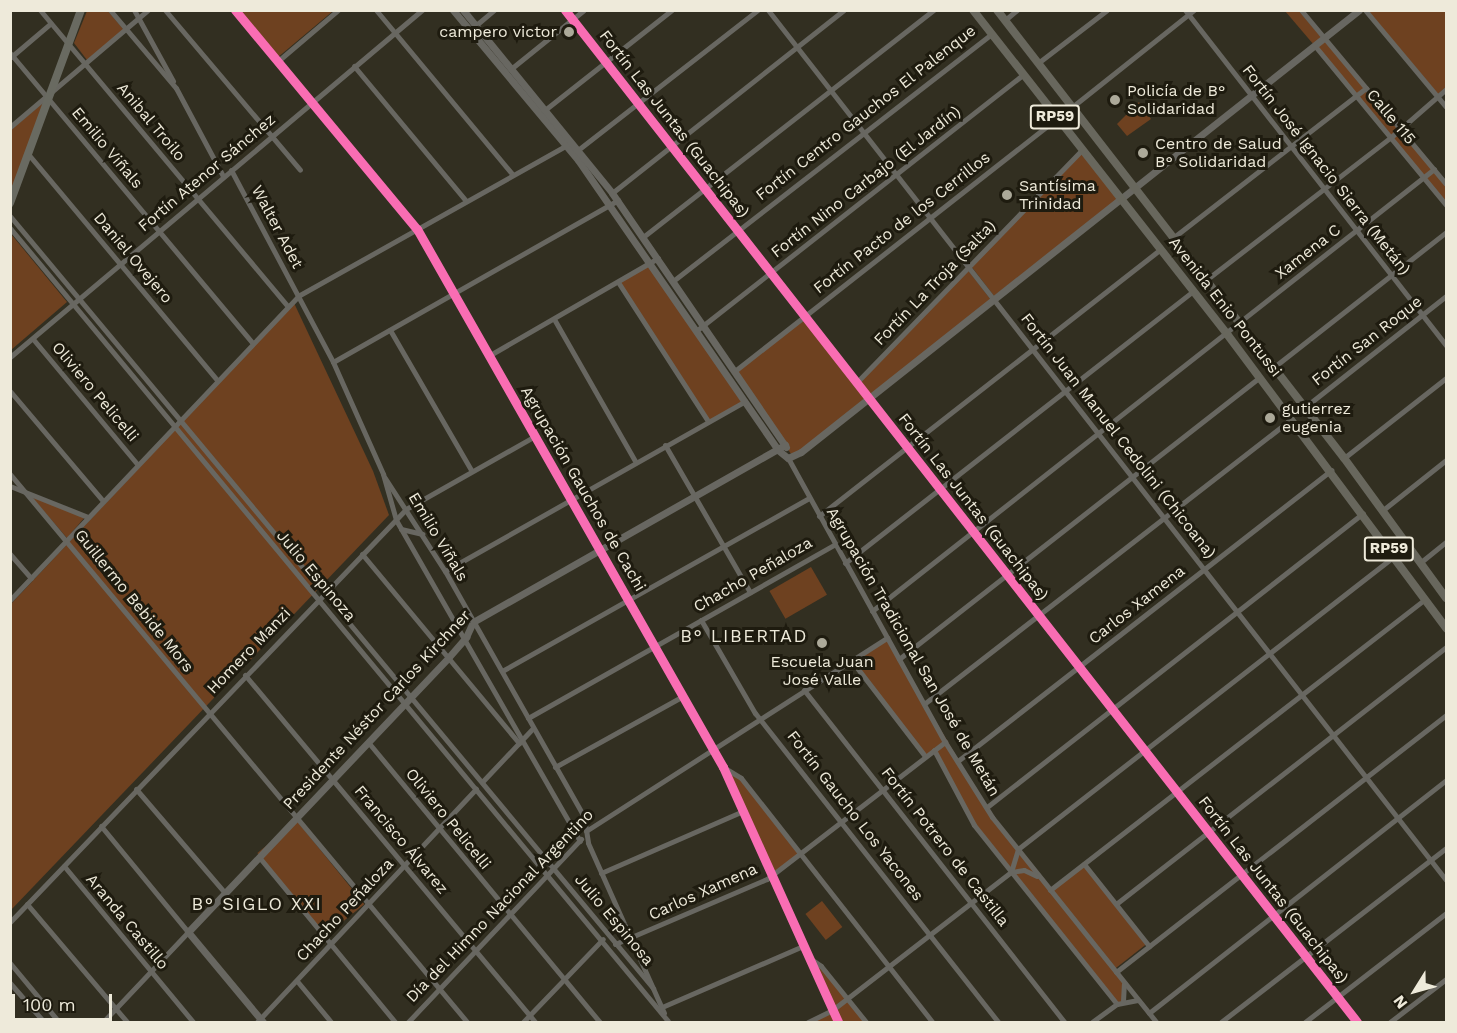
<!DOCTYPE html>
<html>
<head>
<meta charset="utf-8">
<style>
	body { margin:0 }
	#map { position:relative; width:1457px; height:1033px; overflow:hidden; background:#322f21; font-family:"Work Sans",sans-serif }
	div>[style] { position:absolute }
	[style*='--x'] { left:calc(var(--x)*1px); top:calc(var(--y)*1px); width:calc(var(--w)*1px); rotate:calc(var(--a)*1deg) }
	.green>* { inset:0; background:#6e4120; transform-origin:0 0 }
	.minor>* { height:5px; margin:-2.5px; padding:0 2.5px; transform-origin:2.5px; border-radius:2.5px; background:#686761 }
	.tertiary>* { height:7px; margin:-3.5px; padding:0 3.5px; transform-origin:3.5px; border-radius:3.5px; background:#686761 }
	.secondary>* { height:8px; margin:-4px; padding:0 4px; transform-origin:4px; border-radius:4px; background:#696a61 }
	.primary>* { height:8px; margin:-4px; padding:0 4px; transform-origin:4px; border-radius:4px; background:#68675d }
	.cycleway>* { height:9px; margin:-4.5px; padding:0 4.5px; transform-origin:4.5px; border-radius:4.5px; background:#f96db3 }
	.dots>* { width:16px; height:16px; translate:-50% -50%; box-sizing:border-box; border:3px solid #1e1b0f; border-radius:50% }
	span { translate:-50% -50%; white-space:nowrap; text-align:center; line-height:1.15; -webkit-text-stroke:6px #1e1b0f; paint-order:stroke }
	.shield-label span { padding:2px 4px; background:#1e1b0f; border:2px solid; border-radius:4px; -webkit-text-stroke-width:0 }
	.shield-label { font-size:15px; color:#eeeada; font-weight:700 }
	.poi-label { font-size:16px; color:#eeeada }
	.right { translate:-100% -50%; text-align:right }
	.left { translate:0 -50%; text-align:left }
	.street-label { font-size:16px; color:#eeeada }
	.neighbourhood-label { font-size:18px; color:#eeeada; letter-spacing:1.5px }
	.frame { position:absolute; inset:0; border:12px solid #eeeada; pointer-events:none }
	.north { position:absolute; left:1385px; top:961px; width:60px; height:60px; -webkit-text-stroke:4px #1e1b0f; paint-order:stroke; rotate:233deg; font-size:16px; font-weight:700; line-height:24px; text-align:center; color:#eeeada }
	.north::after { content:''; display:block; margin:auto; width:21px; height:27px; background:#eeeada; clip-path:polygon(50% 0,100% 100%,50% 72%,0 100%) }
	.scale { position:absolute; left:12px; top:994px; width:100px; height:27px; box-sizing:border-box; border:3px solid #eeeada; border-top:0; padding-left:8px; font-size:18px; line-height:21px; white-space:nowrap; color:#eeeada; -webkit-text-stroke:4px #1e1b0f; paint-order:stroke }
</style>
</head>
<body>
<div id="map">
	<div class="green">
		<div style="clip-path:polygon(87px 11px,108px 11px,124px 30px,87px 60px,74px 43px)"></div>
		<div style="clip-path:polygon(237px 11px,333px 11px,277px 58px)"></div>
		<div style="clip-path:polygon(1285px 11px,1299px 11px,1322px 38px,1314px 45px)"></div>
		<div style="clip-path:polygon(1368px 11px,1446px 11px,1446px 87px,1438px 94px)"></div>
		<div style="clip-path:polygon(1324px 39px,1446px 185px,1446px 204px,1316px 46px)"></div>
		<div style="clip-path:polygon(44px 102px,11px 191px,11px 130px)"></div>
		<div style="clip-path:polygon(1139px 102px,1151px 119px,1127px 136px,1117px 124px)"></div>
		<div style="clip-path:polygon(1081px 152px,1119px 199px,994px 296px,971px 266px)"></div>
		<div style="clip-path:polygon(11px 234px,67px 302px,11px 350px,10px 350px)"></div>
		<div style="clip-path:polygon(649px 263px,745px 401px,708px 421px,618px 282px)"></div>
		<div style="clip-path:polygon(968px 270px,991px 300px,870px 395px,860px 382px)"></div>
		<div style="clip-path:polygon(294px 303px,373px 471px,389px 515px,11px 910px,10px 605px)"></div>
		<div style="clip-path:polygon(804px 316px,869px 398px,801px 452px,791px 454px,736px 370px)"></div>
		<div style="clip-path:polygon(30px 495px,85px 517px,67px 538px)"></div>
		<div style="left:811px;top:567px;width:32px;height:48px;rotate:60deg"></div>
		<div style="clip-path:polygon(887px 638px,992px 817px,1124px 982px,1123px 1001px,1117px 1004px,974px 825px,934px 750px,925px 756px,851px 660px)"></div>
		<div style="clip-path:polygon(723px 767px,733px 771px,801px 853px,774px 875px)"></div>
		<div style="left:297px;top:821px;width:107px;height:51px;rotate:51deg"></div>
		<div style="left:1084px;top:866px;width:100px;height:40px;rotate:52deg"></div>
		<div style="left:822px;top:901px;width:33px;height:21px;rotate:52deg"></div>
		<div style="clip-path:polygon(811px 959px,821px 966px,866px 1022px,808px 1022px,831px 1010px)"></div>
	</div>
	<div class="minor">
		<div style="--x:40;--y:10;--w:385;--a:50.1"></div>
		<div style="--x:110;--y:10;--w:102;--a:49.8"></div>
		<div style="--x:176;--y:88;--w:100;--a:61.9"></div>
		<div style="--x:134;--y:10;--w:81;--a:61.2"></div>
		<div style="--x:165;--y:10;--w:209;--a:49.8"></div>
		<div style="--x:235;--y:10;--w:285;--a:50.3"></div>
		<div style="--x:417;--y:229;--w:619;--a:60.37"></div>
		<div style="--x:723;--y:767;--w:280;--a:65.7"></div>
		<div style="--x:376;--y:10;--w:214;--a:50.3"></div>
		<div style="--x:565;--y:10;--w:1285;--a:51.95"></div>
		<div style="--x:768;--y:10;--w:1103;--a:52.07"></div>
		<div style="--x:1185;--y:10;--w:425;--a:52.1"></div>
		<div style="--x:1301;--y:10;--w:226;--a:50.2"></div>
		<div style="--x:1365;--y:10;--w:126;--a:50.1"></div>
		<div style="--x:1005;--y:20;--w:16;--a:-40"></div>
		<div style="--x:475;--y:26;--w:25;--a:-40"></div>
		<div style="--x:1315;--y:46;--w:206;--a:50.5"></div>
		<div style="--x:10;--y:53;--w:377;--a:50.1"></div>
		<div style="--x:11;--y:57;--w:52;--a:-40.4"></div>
		<div style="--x:278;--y:61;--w:79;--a:-40.4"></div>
		<div style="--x:1038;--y:63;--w:87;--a:-37.5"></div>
		<div style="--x:354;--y:66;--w:175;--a:50.3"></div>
		<div style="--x:512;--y:68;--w:92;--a:-38.9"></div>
		<div style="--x:1072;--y:107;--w:156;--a:-38.5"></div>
		<div style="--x:546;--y:109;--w:160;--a:-38.2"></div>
		<div style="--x:10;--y:127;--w:181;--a:-40.3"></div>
		<div style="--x:574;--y:153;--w:233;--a:-37.9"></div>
		<div style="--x:29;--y:155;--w:293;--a:50.1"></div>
		<div style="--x:231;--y:170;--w:217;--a:62"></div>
		<div style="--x:333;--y:362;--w:123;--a:65.9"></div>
		<div style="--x:383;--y:474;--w:48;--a:74.2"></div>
		<div style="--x:396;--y:520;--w:370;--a:60.2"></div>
		<div style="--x:612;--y:193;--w:295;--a:-38.3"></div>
		<div style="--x:10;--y:216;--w:1005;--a:50.21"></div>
		<div style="--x:10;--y:228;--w:1030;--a:50.32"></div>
		<div style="--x:643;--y:237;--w:369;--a:-38"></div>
		<div style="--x:1174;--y:237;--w:243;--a:-37.8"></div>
		<div style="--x:1206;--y:280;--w:232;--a:-37.7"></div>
		<div style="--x:1390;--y:138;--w:74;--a:-41.2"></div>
		<div style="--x:673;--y:281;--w:403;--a:-37.8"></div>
		<div style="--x:618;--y:282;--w:166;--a:57.1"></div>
		<div style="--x:554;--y:319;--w:163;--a:60.3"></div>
		<div style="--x:390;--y:330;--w:162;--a:59.9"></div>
		<div style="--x:696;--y:331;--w:415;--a:-38.1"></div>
		<div style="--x:33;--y:339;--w:163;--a:50.2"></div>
		<div style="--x:490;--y:355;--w:194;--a:-30"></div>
		<div style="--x:10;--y:357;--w:539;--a:-40.11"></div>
		<div style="--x:333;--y:362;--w:328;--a:-29.6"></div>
		<div style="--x:1274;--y:367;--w:219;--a:-38.1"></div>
		<div style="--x:736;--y:370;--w:408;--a:-38.1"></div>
		<div style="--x:857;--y:382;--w:323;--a:-45.9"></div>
		<div style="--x:10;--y:391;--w:144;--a:49.8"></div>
		<div style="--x:1305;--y:407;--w:179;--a:-38.2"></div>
		<div style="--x:665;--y:445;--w:170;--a:60"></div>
		<div style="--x:788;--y:458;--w:325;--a:61.1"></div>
		<div style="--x:945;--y:742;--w:89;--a:57.9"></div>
		<div style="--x:992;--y:817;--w:263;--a:51.3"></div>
		<div style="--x:1344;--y:458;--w:130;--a:-38.1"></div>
		<div style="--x:10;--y:474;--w:714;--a:50.17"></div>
		<div style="--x:385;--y:478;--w:111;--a:57.2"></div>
		<div style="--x:445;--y:571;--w:283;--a:60.5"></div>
		<div style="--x:584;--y:817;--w:26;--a:81"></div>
		<div style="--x:588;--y:843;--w:186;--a:65.9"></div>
		<div style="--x:10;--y:486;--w:84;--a:21.7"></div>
		<div style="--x:1383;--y:510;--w:80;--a:-38.4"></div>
		<div style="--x:819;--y:516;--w:434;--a:-38"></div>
		<div style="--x:401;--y:529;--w:22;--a:13"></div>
		<div style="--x:10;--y:554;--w:32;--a:49"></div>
		<div style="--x:362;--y:554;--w:246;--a:50.3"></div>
		<div style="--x:1421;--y:562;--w:32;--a:-39"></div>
		<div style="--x:845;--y:563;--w:442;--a:-38"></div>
		<div style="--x:445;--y:571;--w:345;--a:-29.5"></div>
		<div style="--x:10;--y:600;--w:419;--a:-46.5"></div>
		<div style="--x:298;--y:296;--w:308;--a:-29.3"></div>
		<div style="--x:872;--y:611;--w:715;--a:-38.18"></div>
		<div style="--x:701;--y:620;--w:108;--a:59.9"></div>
		<div style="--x:755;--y:713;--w:393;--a:51.8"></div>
		<div style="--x:899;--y:659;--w:458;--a:-38"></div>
		<div style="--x:851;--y:660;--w:121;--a:52.4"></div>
		<div style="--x:502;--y:671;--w:352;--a:-29.4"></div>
		<div style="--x:245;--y:675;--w:452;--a:50.1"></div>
		<div style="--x:804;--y:690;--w:422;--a:51.9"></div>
		<div style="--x:924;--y:704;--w:465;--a:-37.8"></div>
		<div style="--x:528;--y:718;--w:353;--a:-29.5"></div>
		<div style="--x:368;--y:742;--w:364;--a:50.4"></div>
		<div style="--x:934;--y:750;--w:85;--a:61.9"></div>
		<div style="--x:974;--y:825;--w:229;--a:51.4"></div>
		<div style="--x:959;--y:760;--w:472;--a:-37.9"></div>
		<div style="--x:555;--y:767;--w:146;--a:-29"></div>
		<div style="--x:723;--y:767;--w:21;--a:31"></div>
		<div style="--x:741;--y:778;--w:310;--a:51.9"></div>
		<div style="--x:482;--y:782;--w:74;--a:-46.6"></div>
		<div style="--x:136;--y:789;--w:137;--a:49.4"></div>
		<div style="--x:987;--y:807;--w:477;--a:-38"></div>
		<div style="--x:101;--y:826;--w:137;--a:50.6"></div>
		<div style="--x:188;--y:932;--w:124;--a:133.4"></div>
		<div style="--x:586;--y:831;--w:358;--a:-32.7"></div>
		<div style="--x:259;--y:857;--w:214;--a:50.5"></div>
		<div style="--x:1084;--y:864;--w:105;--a:51.6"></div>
		<div style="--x:64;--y:866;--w:202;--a:50.4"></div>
		<div style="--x:1011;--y:872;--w:24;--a:-73"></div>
		<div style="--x:1018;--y:849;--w:477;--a:-37.9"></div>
		<div style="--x:601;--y:873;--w:155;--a:-23.6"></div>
		<div style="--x:1050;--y:890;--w:475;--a:-37.8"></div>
		<div style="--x:27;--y:904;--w:155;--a:49.7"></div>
		<div style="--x:1116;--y:904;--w:418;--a:-37.9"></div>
		<div style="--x:10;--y:922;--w:572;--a:-46.2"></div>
		<div style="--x:406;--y:509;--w:148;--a:-29.5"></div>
		<div style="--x:615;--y:944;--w:165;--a:-23.2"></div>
		<div style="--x:767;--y:879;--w:225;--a:-37.6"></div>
		<div style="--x:811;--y:959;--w:12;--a:35"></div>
		<div style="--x:821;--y:966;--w:72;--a:51.2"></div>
		<div style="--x:10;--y:963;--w:77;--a:50.3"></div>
		<div style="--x:1116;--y:972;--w:418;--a:-37.9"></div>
		<div style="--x:297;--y:981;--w:53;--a:50.3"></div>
		<div style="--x:10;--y:983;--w:52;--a:48.9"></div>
		<div style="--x:1123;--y:1001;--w:17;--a:-87"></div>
		<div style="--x:662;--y:1007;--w:156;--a:-23.4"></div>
		<div style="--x:1149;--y:1013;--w:377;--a:-38.1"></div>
		<div style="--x:257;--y:1022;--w:320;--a:-46.8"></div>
		<div style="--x:408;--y:1022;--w:252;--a:-46.6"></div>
		<div style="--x:523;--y:1022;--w:115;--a:-46.1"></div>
		<div style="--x:808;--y:1022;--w:25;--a:-26"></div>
		<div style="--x:831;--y:1011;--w:227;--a:-37.7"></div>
		<div style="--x:1011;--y:872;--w:13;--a:-9"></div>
		<div style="--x:1024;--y:870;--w:14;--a:25"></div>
		<div style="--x:1092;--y:1022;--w:31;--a:-36"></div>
		<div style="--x:1117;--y:1004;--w:21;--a:-11"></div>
		<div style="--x:1221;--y:1022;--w:284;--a:-37.7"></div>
		<div style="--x:1305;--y:1022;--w:178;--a:-37.7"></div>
		<div style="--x:1390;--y:1022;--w:71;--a:-37.5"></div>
	</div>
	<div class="tertiary">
		<div style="--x:453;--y:10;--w:195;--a:50.2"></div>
		<div style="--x:578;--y:160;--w:352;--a:55.4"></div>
		<div style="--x:778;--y:450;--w:13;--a:39"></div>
		<div style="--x:463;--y:10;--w:236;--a:50.8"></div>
		<div style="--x:612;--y:193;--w:308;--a:55.6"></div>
		<div style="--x:788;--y:458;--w:14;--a:-25"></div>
		<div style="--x:801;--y:452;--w:712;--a:-38.38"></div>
		<div style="--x:263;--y:1022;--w:117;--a:-129.8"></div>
		<div style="--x:188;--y:932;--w:378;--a:-46.5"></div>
		<div style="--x:448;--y:658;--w:28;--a:-49"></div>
		<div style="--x:466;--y:637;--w:17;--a:-65"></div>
		<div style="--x:473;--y:622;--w:359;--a:-29.6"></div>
	</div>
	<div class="secondary">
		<div style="--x:10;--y:203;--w:206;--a:-69.8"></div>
	</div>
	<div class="primary">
		<div style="--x:973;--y:10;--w:412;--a:51.9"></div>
		<div style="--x:1227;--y:334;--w:367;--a:53.3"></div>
		<div style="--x:997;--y:10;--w:567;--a:52.24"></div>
		<div style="--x:1344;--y:458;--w:173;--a:53.9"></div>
	</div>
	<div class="cycleway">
		<div style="--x:235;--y:10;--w:285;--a:50.3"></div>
		<div style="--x:417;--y:229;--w:619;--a:60.37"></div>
		<div style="--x:723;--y:767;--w:280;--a:65.7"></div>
		<div style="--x:565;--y:10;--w:1285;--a:51.95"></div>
	</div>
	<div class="dots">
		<div style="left:569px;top:32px;background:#aca999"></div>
		<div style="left:1115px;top:100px;background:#aca999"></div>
		<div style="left:1143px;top:153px;background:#aca999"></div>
		<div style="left:1007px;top:195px;background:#aca999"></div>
		<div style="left:1270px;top:418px;background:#aca999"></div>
		<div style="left:822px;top:643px;background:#aca999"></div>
	</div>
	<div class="shield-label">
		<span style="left:1055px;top:117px">RP59</span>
		<span style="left:1389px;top:549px">RP59</span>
	</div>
	<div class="poi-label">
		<span class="right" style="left:557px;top:32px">campero victor</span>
		<span class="left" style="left:1127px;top:100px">Policía de B°<br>Solidaridad</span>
		<span class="left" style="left:1155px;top:153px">Centro de Salud<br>B° Solidaridad</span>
		<span class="left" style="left:1019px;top:195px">Santísima<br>Trinidad</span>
		<span class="left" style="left:1282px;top:418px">gutierrez<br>eugenia</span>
		<span style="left:822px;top:671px">Escuela Juan<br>José Valle</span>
	</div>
	<div class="street-label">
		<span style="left:866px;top:113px;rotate:-38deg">Fortín Centro Gauchos El Palenque</span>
		<span style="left:1391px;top:117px;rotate:50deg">Calle 115</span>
		<span style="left:151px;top:122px;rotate:50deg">Anibal Troilo</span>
		<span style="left:674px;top:124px;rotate:52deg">Fortín Las Juntas (Guachipas)</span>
		<span style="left:107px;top:148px;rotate:50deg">Emilio Viñals</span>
		<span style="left:1326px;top:170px;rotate:52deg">Fortín José Ignacio Sierra (Metán)</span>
		<span style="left:207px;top:173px;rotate:-40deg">Fortín Atenor Sánchez</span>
		<span style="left:866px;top:182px;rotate:-38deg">Fortín Nino Carbajo (El Jardín)</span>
		<span style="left:902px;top:223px;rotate:-38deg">Fortín Pacto de los Cerrillos</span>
		<span style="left:277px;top:227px;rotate:62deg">Walter Adet</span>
		<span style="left:1308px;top:252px;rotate:-38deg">Xamena C</span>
		<span style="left:133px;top:258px;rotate:50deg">Daniel Ovejero</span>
		<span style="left:935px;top:283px;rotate:-46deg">Fortín La Troja (Salta)</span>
		<span style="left:1225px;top:307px;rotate:52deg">Avenida Enio Pontussi</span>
		<span style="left:1367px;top:341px;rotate:-38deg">Fortín San Roque</span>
		<span style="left:95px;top:392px;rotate:50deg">Oliviero Pelicelli</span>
		<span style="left:1118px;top:436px;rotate:52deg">Fortín Juan Manuel Cedolini (Chicoana)</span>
		<span style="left:583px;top:489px;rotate:60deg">Agrupación Gauchos de Cachi</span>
		<span style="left:973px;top:507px;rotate:52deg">Fortín Las Juntas (Guachipas)</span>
		<span style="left:438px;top:537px;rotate:59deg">Emilio Viñals</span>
		<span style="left:753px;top:575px;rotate:-30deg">Chacho Peñaloza</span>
		<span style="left:316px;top:576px;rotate:50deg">Julio Espinoza</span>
		<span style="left:134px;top:601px;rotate:51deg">Guillermo Bebide Mors</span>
		<span style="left:1137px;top:605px;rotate:-38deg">Carlos Xamena</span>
		<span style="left:249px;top:651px;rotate:-46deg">Homero Manzi</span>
		<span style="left:913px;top:652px;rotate:60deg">Agrupación Tradicional San José de Metán</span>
		<span style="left:377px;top:710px;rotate:-47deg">Presidente Néstor Carlos Kirchner</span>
		<span style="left:855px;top:816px;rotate:52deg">Fortín Gaucho Los Yacones</span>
		<span style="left:448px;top:819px;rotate:51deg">Oliviero Pelicelli</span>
		<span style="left:401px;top:840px;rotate:50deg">Francisco Álvarez</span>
		<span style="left:945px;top:847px;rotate:52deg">Fortín Potrero de Castilla</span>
		<span style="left:1273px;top:890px;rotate:52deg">Fortín Las Juntas (Guachipas)</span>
		<span style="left:703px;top:892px;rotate:-24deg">Carlos Xamena</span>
		<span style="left:500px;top:906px;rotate:-46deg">Día del Himno Nacional Argentino</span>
		<span style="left:345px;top:910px;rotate:-47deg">Chacho Peñaloza</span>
		<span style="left:614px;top:920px;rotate:50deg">Julio Espinosa</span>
		<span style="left:127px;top:922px;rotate:50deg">Aranda Castillo</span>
	</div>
	<div class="neighbourhood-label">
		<span style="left:744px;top:636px">B° LIBERTAD</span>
		<span style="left:257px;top:904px">B° SIGLO XXI</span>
	</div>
	<div class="frame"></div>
	<div class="north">N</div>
	<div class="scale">100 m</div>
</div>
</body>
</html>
